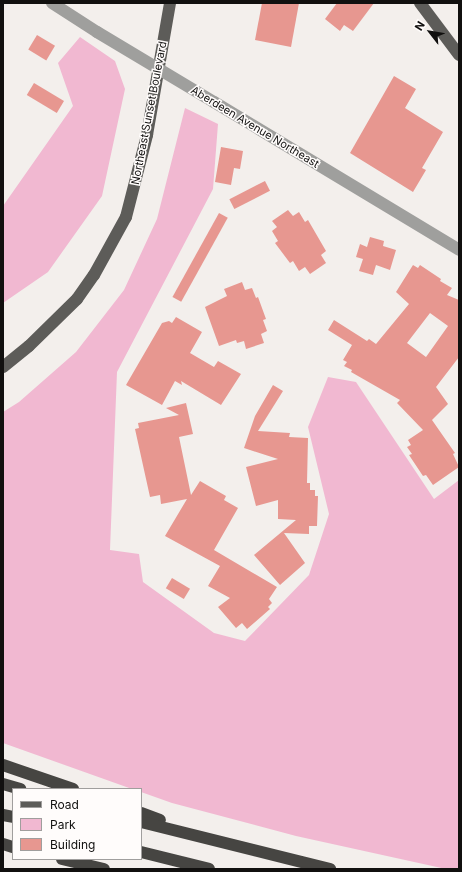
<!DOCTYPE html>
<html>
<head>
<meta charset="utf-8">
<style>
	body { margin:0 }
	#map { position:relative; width:462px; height:872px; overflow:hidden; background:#f3efec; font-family:Inter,sans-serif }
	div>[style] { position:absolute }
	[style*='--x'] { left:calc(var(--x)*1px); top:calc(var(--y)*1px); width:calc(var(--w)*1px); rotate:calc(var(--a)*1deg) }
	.green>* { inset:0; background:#f1b8d1 }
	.building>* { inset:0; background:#e79790; transform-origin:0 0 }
	.minor>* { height:12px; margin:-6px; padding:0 6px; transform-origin:6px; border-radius:6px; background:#9f9f9d }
	.major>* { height:12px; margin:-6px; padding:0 6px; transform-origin:6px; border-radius:6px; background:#5d5c59 }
	.highway>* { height:12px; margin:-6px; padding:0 6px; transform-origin:6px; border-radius:6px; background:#464542 }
	.minor-bridge>* { height:12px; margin:-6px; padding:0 6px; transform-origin:6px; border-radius:6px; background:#9f9f9d }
	span { translate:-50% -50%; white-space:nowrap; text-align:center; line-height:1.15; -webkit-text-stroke:3px #fffcfb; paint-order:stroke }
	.street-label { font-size:11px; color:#11100f }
	.frame { position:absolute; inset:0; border:4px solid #11100f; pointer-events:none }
	.legend { position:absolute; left:12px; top:788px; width:130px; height:72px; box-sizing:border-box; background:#fffcfb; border:1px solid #a09e9d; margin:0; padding:5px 7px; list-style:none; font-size:12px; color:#11100f }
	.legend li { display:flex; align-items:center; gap:8px; height:20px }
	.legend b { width:20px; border:1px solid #a09e9d }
	.north { position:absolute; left:410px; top:12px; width:40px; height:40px; -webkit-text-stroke:3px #fffcfb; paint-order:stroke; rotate:301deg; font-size:11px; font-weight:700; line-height:16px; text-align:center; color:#11100f }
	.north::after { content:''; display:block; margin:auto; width:14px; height:18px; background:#11100f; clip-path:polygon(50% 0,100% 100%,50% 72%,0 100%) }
</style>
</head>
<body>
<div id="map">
	<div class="green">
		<div style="clip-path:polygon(80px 37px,115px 61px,125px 89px,102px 196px,48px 272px,3px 303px,3px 206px,73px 106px,58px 63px)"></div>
		<div style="clip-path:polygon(185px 108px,218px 124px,213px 189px,117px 372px,110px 550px,139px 554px,143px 582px,214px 633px,245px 641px,309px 575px,329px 514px,308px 427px,328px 377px,356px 382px,434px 499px,459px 480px,459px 869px,446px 869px,296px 836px,172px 803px,141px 792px,141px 789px,132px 789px,3px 743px,3px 412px,19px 402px,76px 352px,124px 290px,157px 219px)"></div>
	</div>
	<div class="building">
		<div style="clip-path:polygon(262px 3px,299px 3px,291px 47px,255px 40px)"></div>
		<div style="clip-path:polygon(337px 3px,374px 3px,353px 31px,344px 25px,340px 31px,325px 19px)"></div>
		<div style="left:37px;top:35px;width:21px;height:17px;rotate:31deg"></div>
		<div style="clip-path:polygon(394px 76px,416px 89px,405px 108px,443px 132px,422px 168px,426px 170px,413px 192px,350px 153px)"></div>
		<div style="left:34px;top:83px;width:35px;height:14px;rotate:31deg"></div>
		<div style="clip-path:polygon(221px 147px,243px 151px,240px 169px,234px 168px,231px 185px,215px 182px)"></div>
		<div style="left:265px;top:181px;width:11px;height:40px;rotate:63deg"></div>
		<div style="clip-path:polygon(288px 210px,293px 216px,299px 212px,305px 222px,308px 220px,326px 251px,321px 255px,326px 263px,310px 274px,305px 267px,299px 271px,293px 261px,290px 263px,275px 243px,278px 241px,272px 231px,277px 227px,272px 221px)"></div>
		<div style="left:219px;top:213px;width:10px;height:96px;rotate:29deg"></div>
		<div style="clip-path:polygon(370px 237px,384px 241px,383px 246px,396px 250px,390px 270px,376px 265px,373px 275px,359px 271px,363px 259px,356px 257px,360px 244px,367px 247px)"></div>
		<div style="clip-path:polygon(evenodd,413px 265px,418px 268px,420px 265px,441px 279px,440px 281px,452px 288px,447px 295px,459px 300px,459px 357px,436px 387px,448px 404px,432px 420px,455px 453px,453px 454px,459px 467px,433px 485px,426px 475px,423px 476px,409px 455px,412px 454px,407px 447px,411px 445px,408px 440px,423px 430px,397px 403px,400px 400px,351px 372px,352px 370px,344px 366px,347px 362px,343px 360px,352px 345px,328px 330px,334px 320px,367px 341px,369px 339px,376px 344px,409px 304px,396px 292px,413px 265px,430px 313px,448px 326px,426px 357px,407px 343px,430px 313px)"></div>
		<div style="clip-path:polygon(242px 282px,245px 290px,252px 288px,256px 298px,258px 297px,266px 319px,263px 320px,267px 331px,261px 334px,264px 343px,246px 349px,244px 341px,237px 343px,236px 340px,219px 346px,205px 307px,227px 296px,224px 289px)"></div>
		<div style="clip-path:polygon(176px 317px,202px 332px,190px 353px,214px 367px,218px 361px,241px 374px,221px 405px,181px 381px,182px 385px,175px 381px,162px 405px,126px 385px,162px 323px,169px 321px,172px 323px)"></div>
		<div style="clip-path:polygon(273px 385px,283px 391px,258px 431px,290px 433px,289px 437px,308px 438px,307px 483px,310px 483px,310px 490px,315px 490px,315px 496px,318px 496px,317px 526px,309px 526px,309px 534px,284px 533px,305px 563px,280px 585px,254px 555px,296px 520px,278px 519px,278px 500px,256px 506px,246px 467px,278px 459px,244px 448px,255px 416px)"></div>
		<div style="clip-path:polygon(186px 403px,193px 434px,179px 437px,191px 495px,200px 481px,226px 496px,224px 500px,238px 508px,214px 550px,277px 587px,269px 599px,272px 603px,268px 607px,270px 609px,247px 629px,242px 623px,236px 628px,218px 607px,230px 598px,208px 586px,220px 566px,165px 536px,187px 499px,161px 504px,160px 495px,150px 497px,135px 429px,139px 428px,138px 423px,179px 415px,166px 408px)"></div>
		<div style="left:172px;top:578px;width:21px;height:12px;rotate:31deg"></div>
	</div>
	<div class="minor">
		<div style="--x:52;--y:3;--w:54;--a:32.8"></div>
		<div style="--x:214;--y:102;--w:286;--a:31.1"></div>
	</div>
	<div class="major">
		<div style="--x:420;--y:3;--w:65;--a:53.1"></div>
		<div style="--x:3;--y:367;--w:33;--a:-39"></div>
		<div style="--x:29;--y:346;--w:67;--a:-44.4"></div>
		<div style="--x:77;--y:299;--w:29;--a:-55"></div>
		<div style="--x:94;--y:275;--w:66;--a:-61.1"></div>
		<div style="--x:126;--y:217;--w:85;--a:-75.6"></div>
		<div style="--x:147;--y:135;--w:134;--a:-80.1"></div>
	</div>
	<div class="highway">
		<div style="--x:3;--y:765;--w:74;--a:18.9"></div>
		<div style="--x:3;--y:784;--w:18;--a:16"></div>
		<div style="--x:141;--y:813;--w:20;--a:20"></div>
		<div style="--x:3;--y:815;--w:10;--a:11"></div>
		<div style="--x:141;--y:822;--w:195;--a:14"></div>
		<div style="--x:3;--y:844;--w:10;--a:17"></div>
		<div style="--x:141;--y:852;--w:70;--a:14"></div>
		<div style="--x:62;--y:859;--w:43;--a:13.4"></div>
	</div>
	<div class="minor-bridge">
		<div style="--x:97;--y:32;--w:136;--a:30.9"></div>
	</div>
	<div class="street-label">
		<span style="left:149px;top:113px;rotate:-79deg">Northeast Sunset Boulevard</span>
		<span style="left:255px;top:127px;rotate:31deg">Aberdeen Avenue Northeast</span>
	</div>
	<div class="frame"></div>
	<ul class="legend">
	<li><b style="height:5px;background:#5d5c59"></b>Road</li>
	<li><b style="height:11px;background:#f1b8d1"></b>Park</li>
	<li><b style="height:11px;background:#e79790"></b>Building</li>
	</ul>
	<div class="north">N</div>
</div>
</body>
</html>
